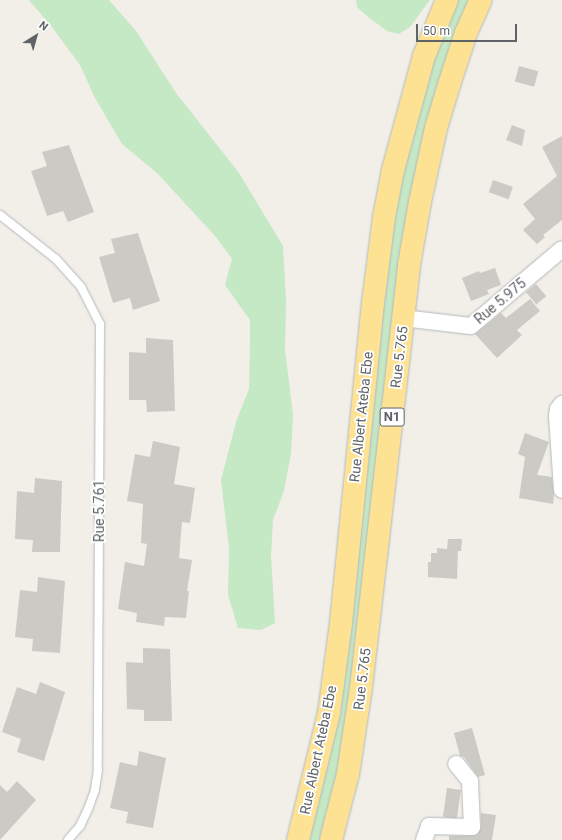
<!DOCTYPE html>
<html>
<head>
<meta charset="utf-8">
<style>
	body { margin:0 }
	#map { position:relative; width:562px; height:840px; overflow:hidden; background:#f1efe8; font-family:Roboto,sans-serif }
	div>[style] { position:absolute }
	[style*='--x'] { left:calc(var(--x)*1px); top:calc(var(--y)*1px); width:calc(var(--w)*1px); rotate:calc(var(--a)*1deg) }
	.green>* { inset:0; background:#c5e8c5 }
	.building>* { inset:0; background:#cccac5; transform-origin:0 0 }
	.roads { filter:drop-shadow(0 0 1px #b5b8bc) drop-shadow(0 0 1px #b5b8bc) }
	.lane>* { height:8px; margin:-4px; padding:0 4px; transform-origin:4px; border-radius:4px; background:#fff }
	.street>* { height:16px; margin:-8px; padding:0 8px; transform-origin:8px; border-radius:8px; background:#fff }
	.highway>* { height:22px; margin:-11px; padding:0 11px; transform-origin:11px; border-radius:11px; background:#fde293 }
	span { translate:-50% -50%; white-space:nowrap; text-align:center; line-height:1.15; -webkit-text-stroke:3.5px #fff; paint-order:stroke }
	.shield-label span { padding:1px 3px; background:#fff; border:1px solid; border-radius:3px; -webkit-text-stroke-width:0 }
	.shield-label { font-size:13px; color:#5f6368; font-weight:700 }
	.street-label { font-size:14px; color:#5f6368 }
	.north { position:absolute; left:16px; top:16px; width:40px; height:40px; -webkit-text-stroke:3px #fff; paint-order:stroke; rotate:37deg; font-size:11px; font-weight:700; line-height:16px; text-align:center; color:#5f6368 }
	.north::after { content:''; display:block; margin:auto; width:14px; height:18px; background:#5f6368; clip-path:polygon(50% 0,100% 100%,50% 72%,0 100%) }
	.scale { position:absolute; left:416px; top:24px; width:101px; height:18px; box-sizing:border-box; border:2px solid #5f6368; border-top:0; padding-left:5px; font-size:12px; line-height:14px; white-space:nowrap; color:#5f6368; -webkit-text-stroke:3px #fff; paint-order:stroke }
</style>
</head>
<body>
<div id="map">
	<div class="green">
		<div style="clip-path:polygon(29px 0,109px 0,136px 31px,176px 93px,239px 173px,283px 246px,286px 300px,285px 350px,293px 415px,291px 453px,284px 491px,273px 520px,271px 556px,275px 623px,261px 630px,238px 628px,228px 595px,229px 548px,221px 480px,236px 422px,249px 389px,250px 345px,250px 320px,225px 285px,232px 259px,216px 237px,158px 174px,122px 144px,95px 98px,80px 65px,52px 27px)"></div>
		<div style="clip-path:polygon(356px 0,430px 0,410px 27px,399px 34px,387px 31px,367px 16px,357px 7px)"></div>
		<div style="clip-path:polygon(455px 0,471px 0,439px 89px,342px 767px,321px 840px,306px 840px,328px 762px,346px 652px,387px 255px,401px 182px,425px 86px)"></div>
	</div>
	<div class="building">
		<div style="left:519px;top:66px;width:20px;height:16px;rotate:15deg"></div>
		<div style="clip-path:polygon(512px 125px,525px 130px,522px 146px,506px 140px)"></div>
		<div style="clip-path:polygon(562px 136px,562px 220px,543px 235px,545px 237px,537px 244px,523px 230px,535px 219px,523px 204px,557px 176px,542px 147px)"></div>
		<div style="clip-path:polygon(69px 145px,94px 212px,68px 222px,63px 211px,47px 216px,31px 171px,47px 166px,42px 152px)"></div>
		<div style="left:493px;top:180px;width:21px;height:13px;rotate:19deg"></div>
		<div style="clip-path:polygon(138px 233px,160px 301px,133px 310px,130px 298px,113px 303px,99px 257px,115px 253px,111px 239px)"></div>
		<div style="clip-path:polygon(495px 268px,501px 285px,487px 290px,489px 294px,471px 301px,462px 278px,479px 271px,480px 273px)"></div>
		<div style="left:536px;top:284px;width:16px;height:13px;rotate:50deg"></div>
		<div style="clip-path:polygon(530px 299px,540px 311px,517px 330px,522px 335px,497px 358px,475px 334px,501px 313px,506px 318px)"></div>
		<div style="clip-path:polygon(146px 338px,173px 340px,175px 411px,147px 412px,146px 400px,129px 400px,129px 352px,146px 353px)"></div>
		<div style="clip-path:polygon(525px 433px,549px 442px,537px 475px,552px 477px,554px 495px,553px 504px,519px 498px,525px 457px,518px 454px)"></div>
		<div style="clip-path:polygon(153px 441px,180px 447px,174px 484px,195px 488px,190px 523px,182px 522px,179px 558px,192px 560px,187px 591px,189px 591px,186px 618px,165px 617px,164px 626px,136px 622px,137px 613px,118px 609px,125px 562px,144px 566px,147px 544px,141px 543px,143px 504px,127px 501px,135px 454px,150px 457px)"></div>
		<div style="clip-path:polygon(35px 478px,62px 481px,60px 552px,32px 552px,33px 540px,15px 539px,17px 491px,34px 493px)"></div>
		<div style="clip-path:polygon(448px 539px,462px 539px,461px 551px,458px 551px,457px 579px,428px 577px,428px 562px,431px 562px,431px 553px,437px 553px,437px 548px,447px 549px)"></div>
		<div style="clip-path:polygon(38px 577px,65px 581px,60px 653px,32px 651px,33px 639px,15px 637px,20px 590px,37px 592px)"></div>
		<div style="clip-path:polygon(143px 648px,170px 649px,172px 721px,144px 721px,144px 710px,127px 709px,126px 662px,143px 663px)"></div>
		<div style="clip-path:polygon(40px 682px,65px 692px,44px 761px,17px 752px,21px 739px,2px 732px,17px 687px,36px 694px)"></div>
		<div style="clip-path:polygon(472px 728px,485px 775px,478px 777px,464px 757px,460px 756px,454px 733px)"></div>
		<div style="clip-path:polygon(139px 751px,166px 758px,153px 828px,126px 823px,128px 812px,110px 808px,120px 762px,137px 766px)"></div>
		<div style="clip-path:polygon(17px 781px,36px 800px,0 840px,0 785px,7px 792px)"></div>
		<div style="left:447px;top:788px;width:14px;height:29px;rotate:8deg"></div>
		<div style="clip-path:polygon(481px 813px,496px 815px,492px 840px,449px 840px,449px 836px,477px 835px,481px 827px)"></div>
	</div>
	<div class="roads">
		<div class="lane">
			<div style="--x:0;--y:215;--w:71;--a:38.2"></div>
			<div style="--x:56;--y:259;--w:38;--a:48"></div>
			<div style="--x:81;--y:287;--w:42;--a:62.8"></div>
			<div style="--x:100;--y:324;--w:446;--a:90.3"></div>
			<div style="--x:98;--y:770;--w:20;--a:99"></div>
			<div style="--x:95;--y:790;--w:20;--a:110"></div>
			<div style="--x:88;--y:809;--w:19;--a:115"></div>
			<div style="--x:80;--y:826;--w:18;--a:131"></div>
		</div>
		<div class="street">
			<div style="--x:403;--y:318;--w:68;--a:6.7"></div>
			<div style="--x:471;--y:326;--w:119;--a:-40.2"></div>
			<div style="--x:562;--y:404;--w:6;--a:129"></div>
			<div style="--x:558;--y:409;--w:7;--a:98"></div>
			<div style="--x:557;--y:416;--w:74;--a:86.1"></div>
			<div style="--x:424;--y:840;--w:15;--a:-70"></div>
			<div style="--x:429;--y:826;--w:43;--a:1.3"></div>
			<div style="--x:472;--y:827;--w:46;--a:-92.5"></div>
			<div style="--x:470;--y:781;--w:22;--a:-129"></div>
		</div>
		<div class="highway">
			<div style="--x:298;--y:840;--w:131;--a:-76.3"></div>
			<div style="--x:329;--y:713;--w:91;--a:-82.4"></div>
			<div style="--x:341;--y:623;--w:322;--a:-84.3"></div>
			<div style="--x:373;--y:303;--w:87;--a:-82.7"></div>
			<div style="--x:384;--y:217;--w:48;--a:-79.2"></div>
			<div style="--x:393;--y:170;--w:118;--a:-74.8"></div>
			<div style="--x:424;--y:56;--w:61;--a:-67.7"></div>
			<div style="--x:331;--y:840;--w:68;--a:-75.6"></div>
			<div style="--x:348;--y:774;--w:87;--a:-81.4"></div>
			<div style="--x:361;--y:688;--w:426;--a:-83.5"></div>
			<div style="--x:409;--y:265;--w:64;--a:-80.1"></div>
			<div style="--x:420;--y:202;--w:76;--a:-77.8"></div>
			<div style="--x:436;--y:128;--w:45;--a:-73.2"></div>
			<div style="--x:449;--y:85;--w:55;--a:-71.9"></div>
			<div style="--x:466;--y:33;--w:36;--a:-66"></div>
		</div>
	</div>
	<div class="shield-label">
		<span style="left:392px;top:417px">N1</span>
	</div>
	<div class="street-label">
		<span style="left:500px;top:301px;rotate:-40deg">Rue 5.975</span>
		<span style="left:399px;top:357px;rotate:-83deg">Rue 5.765</span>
		<span style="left:361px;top:417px;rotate:-84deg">Rue Albert Ateba Ebe</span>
		<span style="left:99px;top:511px;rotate:-90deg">Rue 5.761</span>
		<span style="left:362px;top:679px;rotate:-83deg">Rue 5.765</span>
		<span style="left:318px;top:750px;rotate:-78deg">Rue Albert Ateba Ebe</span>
	</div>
	<div class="north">N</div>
	<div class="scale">50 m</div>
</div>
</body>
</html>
